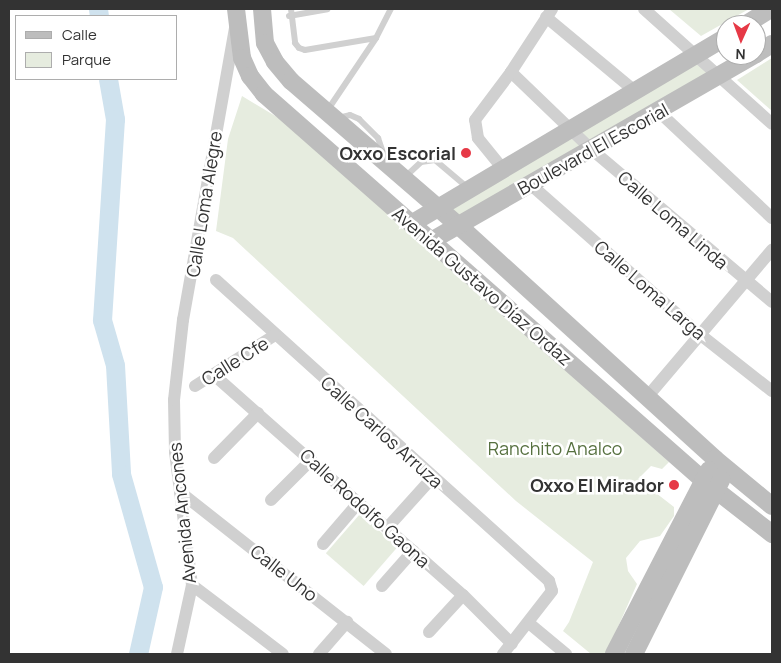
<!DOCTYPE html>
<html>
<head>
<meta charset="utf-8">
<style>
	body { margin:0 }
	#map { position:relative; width:781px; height:663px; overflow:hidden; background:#fff; font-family:Manrope,sans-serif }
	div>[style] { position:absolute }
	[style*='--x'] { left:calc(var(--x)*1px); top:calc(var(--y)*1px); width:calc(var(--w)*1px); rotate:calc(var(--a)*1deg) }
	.green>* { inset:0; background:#e6ecdf; transform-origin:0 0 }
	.river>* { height:19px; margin:-9.5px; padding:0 9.5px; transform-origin:9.5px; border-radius:9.5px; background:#cfe2ee }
	.lane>* { height:6px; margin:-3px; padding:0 3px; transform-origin:3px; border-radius:3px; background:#d0d0d0 }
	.street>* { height:12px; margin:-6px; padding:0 6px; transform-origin:6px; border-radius:6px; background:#d0d0d0 }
	.secondary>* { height:18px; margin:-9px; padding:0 9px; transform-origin:9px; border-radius:9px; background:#bdbdbd }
	.dots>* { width:14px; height:14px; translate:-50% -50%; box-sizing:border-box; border:2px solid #fff; border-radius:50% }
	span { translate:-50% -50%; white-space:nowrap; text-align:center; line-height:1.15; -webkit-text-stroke:5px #fff; paint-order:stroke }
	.street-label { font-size:18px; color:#333 }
	.poi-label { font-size:18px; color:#333; font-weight:700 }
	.right { translate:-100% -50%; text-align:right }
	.park-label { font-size:18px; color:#56703f }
	.frame { position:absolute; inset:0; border:10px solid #333; pointer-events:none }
	.legend { position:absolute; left:15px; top:15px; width:162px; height:65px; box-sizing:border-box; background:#fff; border:1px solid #adadad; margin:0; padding:6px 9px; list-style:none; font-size:15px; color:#333 }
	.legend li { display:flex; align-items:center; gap:10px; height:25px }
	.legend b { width:25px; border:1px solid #adadad }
	.north { position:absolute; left:716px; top:15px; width:50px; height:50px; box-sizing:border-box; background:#fff; border:1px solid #adadad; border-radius:50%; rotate:182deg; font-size:14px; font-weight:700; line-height:20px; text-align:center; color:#333 }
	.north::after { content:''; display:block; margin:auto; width:18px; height:22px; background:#e63946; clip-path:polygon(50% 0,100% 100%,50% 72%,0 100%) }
</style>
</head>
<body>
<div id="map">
	<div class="green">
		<div style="clip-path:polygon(669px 9px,749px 9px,701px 36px)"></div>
		<div style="clip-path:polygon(697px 56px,720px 76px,592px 148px,572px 129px)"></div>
		<div style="clip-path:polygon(772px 58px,772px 111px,737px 80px)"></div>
		<div style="clip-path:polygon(242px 96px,297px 129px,669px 462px,662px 469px,651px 466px,638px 479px,674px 507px,674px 516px,660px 536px,640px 541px,626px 558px,628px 571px,637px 584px,606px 654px,591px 654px,563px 631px,569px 622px,593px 562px,516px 501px,233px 238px,216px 231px,228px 139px)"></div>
		<div style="clip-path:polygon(572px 131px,590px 148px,458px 223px,439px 208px)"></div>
		<div style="left:360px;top:514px;width:50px;height:52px;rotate:41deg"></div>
	</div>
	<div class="river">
		<div style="--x:98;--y:9;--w:7;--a:82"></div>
		<div style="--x:108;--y:79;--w:41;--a:80.1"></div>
		<div style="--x:115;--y:119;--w:201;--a:93.7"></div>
		<div style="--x:102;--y:320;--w:47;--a:73.9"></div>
		<div style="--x:115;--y:365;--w:109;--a:86.8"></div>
		<div style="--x:121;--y:474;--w:117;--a:74.2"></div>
		<div style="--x:153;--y:587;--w:69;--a:102.6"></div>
	</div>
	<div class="lane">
		<div style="--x:291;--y:9;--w:34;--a:83"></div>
		<div style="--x:295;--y:43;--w:6;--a:51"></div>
		<div style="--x:299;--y:48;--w:6;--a:18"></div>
		<div style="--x:305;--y:50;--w:72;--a:-9.6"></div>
		<div style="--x:289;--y:16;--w:39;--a:-10"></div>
		<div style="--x:327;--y:111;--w:88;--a:-56.1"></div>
		<div style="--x:376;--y:38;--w:33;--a:-63"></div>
		<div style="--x:338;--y:118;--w:12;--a:-14"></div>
		<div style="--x:350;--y:115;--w:10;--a:24"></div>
		<div style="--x:359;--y:119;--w:27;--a:45"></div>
		<div style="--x:378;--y:138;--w:18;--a:71"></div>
		<div style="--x:405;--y:177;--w:22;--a:-43"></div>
		<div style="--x:421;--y:162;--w:14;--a:-8"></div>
		<div style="--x:435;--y:160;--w:43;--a:40.3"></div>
	</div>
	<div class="street">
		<div style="--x:644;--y:9;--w:172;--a:41.9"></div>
		<div style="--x:546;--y:17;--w:117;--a:39.8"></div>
		<div style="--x:511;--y:72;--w:111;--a:43.9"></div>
		<div style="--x:591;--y:149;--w:237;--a:40.2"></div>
		<div style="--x:659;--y:112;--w:155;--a:43.2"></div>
		<div style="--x:503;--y:169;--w:40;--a:-129"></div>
		<div style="--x:478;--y:138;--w:18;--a:-99"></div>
		<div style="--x:475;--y:120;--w:60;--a:-53.1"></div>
		<div style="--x:511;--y:72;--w:75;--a:-56.9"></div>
		<div style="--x:530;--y:184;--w:230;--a:41.5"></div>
		<div style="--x:702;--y:336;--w:89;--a:38.2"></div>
		<div style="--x:216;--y:280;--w:449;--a:42.1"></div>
		<div style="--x:549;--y:581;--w:10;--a:73"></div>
		<div style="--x:552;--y:591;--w:80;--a:127.9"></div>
		<div style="--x:214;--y:375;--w:332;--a:41.5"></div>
		<div style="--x:463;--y:595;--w:69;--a:45"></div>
		<div style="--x:195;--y:386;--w:95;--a:-32.5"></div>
		<div style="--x:648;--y:396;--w:192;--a:-49.7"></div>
		<div style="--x:214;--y:458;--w:63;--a:-45.6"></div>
		<div style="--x:180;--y:492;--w:262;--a:38.2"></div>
		<div style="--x:271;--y:500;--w:57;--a:-45"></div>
		<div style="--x:387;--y:528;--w:69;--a:-48"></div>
		<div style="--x:323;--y:544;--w:55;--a:-49.4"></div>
		<div style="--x:192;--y:585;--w:114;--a:37.2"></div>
		<div style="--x:382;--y:586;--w:47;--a:-48.5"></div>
		<div style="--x:530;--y:624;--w:47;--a:39.8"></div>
		<div style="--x:429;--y:632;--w:50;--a:-47.4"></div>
		<div style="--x:177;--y:654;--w:71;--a:-77.7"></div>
		<div style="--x:192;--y:585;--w:134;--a:-97.3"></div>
		<div style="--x:175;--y:452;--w:52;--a:-91.1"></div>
		<div style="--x:174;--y:400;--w:81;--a:-83.6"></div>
		<div style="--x:183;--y:320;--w:296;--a:-79.9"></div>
		<div style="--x:319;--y:654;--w:43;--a:-48.8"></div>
	</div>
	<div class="secondary">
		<div style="--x:236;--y:9;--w:49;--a:83"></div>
		<div style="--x:242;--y:58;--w:20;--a:66"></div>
		<div style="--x:250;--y:76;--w:23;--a:52"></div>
		<div style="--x:264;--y:94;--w:585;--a:41.32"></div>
		<div style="--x:703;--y:480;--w:88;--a:38"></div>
		<div style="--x:262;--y:9;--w:34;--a:85"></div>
		<div style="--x:265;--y:43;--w:21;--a:62"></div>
		<div style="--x:275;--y:62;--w:25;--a:50"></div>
		<div style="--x:291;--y:81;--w:221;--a:40.8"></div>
		<div style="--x:458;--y:225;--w:348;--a:42.3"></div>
		<div style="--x:715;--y:459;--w:74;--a:39.5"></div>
		<div style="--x:745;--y:25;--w:31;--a:-32"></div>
		<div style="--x:756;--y:54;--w:19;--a:-32"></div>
		<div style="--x:411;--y:224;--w:366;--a:-30.7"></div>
		<div style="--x:431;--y:241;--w:374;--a:-29.9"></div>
		<div style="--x:614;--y:654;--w:207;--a:-62.7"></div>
		<div style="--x:634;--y:654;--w:195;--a:-63.4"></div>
	</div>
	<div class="dots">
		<div style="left:466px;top:153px;background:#e63946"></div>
		<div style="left:674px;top:485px;background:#e63946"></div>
	</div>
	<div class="street-label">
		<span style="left:593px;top:149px;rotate:-29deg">Boulevard El Escorial</span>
		<span style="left:204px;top:204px;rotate:-81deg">Calle Loma Alegre</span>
		<span style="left:673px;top:220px;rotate:41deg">Calle Loma Linda</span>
		<span style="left:482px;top:286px;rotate:41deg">Avenida Gustavo Díaz Ordaz</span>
		<span style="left:650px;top:290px;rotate:41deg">Calle Loma Larga</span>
		<span style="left:235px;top:361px;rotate:-32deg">Calle Cfe</span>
		<span style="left:382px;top:432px;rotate:42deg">Calle Carlos Arruza</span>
		<span style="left:365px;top:508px;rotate:42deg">Calle Rodolfo Gaona</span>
		<span style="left:182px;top:513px;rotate:-96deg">Avenida Ancones</span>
		<span style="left:284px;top:573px;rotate:38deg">Calle Uno</span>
	</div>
	<div class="poi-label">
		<span class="right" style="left:456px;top:153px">Oxxo Escorial</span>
		<span class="right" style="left:664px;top:485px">Oxxo El Mirador</span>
	</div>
	<div class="park-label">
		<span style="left:555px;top:448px">Ranchito Analco</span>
	</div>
	<div class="frame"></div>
	<ul class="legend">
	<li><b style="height:6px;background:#bdbdbd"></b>Calle</li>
	<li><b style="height:14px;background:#e6ecdf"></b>Parque</li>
	</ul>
	<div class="north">N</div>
</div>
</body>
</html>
